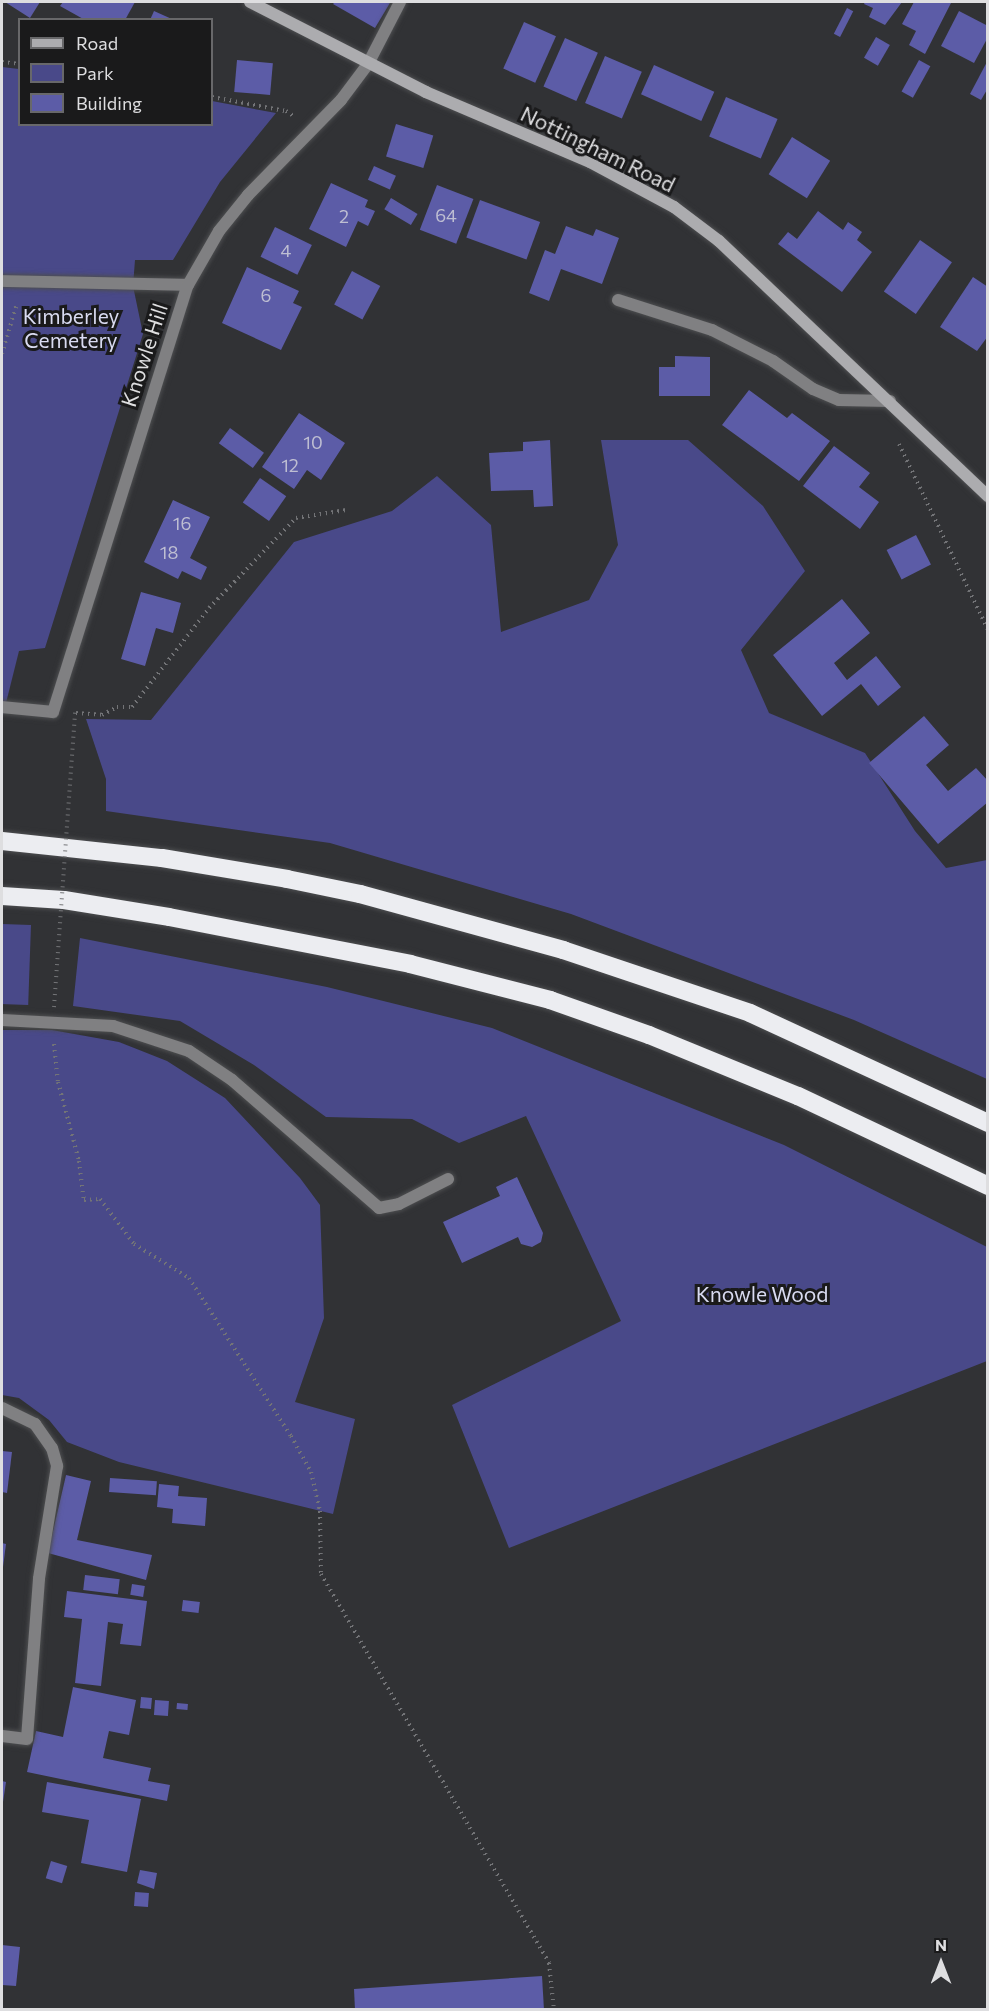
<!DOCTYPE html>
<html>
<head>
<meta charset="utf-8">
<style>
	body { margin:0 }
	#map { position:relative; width:989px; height:2011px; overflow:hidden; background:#313235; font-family:Commissioner,sans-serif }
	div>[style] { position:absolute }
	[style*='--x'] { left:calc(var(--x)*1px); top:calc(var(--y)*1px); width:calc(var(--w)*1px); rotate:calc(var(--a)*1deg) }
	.green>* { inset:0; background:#494989; transform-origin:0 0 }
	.building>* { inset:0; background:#5c5ca7; transform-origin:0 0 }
	.path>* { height:4px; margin-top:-2px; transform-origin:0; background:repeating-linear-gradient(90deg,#737477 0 1.5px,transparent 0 6px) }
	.roads { filter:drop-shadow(0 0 2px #4d4e50) drop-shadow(0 0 2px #4d4e50) }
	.lane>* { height:12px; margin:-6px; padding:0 6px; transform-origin:6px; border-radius:6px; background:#808082 }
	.street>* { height:12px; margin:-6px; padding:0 6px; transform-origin:6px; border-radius:6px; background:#808082 }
	.secondary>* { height:12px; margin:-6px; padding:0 6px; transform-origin:6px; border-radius:6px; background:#acacaf }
	.highway>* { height:18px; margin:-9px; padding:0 9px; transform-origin:9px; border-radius:9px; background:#ecedf1 }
	.path-bridge>* { height:4px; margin-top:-2px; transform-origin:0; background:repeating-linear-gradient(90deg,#737477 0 1.5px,transparent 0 6px) }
	span { translate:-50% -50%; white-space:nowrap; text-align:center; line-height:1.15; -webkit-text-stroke:6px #1a1a1b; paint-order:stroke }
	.number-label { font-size:18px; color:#bebed2 }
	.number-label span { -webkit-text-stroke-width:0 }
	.street-label { font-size:21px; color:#dedee0 }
	.park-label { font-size:21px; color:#d9dbf1 }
	.frame { position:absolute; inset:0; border:3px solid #dedee0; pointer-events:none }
	.legend { position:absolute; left:18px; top:18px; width:195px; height:108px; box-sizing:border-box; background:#1a1a1b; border:2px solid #68686a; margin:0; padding:8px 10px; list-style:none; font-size:18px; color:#dedee0 }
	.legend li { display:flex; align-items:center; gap:12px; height:30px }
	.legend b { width:30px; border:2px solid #68686a }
	.north { position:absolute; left:911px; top:1933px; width:60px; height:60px; -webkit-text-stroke:4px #1a1a1b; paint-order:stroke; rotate:0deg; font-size:16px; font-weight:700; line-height:24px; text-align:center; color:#dedee0 }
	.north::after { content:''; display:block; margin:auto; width:21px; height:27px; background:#dedee0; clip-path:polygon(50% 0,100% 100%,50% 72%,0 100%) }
</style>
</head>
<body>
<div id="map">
	<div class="green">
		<div style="clip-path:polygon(2px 67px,19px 69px,20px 124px,212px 124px,212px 101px,276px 113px,220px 182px,173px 260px,135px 260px,133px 286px,143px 334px,45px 648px,19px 651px,2px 719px)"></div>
		<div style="clip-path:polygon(601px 440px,688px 440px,763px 506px,805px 571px,741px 650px,769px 713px,865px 753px,915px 831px,946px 868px,987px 860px,987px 1079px,854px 1020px,571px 914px,330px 843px,106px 811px,106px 779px,86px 719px,151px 720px,294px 542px,392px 511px,437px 476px,491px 525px,501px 632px,589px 600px,618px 545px)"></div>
		<div style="left:2px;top:924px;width:29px;height:80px;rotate:2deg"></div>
		<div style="clip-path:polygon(80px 938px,327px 987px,492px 1028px,784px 1145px,987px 1247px,987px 1361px,509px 1548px,452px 1405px,621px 1321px,526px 1116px,459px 1143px,412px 1119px,326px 1117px,254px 1065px,180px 1021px,73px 1006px)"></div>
		<div style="clip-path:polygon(2px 1030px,52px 1030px,119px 1042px,167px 1061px,225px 1098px,300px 1178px,320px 1205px,324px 1318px,295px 1402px,355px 1419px,333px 1514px,119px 1462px,67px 1442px,49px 1420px,19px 1398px,2px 1395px)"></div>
	</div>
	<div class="building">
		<div style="clip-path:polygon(5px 2px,40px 2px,30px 18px)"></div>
		<div style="clip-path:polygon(63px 2px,135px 2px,125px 20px,85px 20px,60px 6px)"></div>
		<div style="clip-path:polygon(335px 2px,387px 2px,390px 3px,375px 28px,333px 4px)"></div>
		<div style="clip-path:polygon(865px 2px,902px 2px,885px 25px,869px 17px,873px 8px,864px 4px)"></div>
		<div style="clip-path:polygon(914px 2px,951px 3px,925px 54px,909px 45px,916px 31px,902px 24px)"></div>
		<div style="left:847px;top:8px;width:7px;height:29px;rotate:27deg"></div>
		<div style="clip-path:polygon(154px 11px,174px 20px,150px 20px)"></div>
		<div style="clip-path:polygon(959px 11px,988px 26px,988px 37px,974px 63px,941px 46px)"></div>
		<div style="left:524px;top:22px;width:35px;height:51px;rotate:24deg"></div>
		<div style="left:876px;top:37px;width:16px;height:24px;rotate:30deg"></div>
		<div style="left:565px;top:38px;width:36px;height:53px;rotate:24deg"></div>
		<div style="left:605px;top:56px;width:40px;height:51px;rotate:23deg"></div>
		<div style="left:237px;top:60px;width:36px;height:32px;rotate:5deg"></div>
		<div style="left:919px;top:60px;width:13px;height:36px;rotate:29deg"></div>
		<div style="clip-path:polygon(988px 60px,988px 88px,981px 100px,970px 94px)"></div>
		<div style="left:654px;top:65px;width:66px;height:32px;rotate:24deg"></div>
		<div style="left:726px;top:97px;width:56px;height:43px;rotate:23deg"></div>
		<div style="left:396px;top:124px;width:39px;height:34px;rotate:17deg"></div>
		<div style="left:792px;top:137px;width:45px;height:44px;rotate:32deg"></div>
		<div style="left:374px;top:166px;width:24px;height:15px;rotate:24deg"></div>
		<div style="clip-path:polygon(331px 183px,368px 200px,365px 207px,375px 211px,368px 226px,358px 221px,346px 247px,309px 229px)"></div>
		<div style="left:437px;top:185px;width:39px;height:48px;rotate:21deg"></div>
		<div style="left:391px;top:198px;width:31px;height:13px;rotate:31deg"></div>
		<div style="left:480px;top:200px;width:64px;height:40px;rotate:20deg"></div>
		<div style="clip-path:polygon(818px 211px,843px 230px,848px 222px,862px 232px,857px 240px,872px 252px,842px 292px,778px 244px,788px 232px,797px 239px)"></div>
		<div style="clip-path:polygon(566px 226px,593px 236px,596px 229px,619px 238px,602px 284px,561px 269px,549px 301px,529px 293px,545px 250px,555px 254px)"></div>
		<div style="left:275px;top:227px;width:41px;height:33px;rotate:26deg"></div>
		<div style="left:920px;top:240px;width:39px;height:63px;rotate:35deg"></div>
		<div style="clip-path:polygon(247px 267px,299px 291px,293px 303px,302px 307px,281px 350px,222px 323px)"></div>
		<div style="left:352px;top:271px;width:32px;height:38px;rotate:28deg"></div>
		<div style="clip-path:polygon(973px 277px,988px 287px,988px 336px,977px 351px,940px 327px)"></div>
		<div style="clip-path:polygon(675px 356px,710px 357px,710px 396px,659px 396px,659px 367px,675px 367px)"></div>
		<div style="clip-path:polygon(749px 390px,787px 418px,792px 413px,830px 441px,799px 481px,722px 425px)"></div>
		<div style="clip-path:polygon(299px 413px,345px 443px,321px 480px,307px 470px,294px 489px,262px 467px)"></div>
		<div style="left:230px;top:428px;width:42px;height:19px;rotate:36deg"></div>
		<div style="clip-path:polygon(550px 440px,553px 506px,534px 507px,533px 490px,491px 491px,489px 453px,523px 451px,523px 442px)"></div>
		<div style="clip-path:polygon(834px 446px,870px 473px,859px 487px,879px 502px,860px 529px,803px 486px)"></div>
		<div style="left:260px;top:478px;width:32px;height:30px;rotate:35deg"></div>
		<div style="clip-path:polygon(173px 500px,210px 517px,190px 558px,207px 567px,201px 580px,182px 571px,178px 579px,144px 562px)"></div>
		<div style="left:916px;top:535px;width:33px;height:33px;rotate:63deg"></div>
		<div style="clip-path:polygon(141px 592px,181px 603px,173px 633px,156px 628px,145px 666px,121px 659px)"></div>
		<div style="clip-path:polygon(842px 599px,870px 633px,834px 663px,847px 680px,876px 656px,901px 687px,878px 706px,861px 684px,822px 716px,773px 655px)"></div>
		<div style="clip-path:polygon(924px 716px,949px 745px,926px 765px,948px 791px,976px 768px,988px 781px,988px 802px,938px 844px,869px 763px)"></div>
		<div style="clip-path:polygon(517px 1177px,543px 1233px,541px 1242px,532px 1247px,521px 1244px,518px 1237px,462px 1263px,443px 1222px,500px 1196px,496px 1187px)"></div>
		<div style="clip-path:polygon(2px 1451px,12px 1452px,7px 1493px,2px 1492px)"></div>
		<div style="clip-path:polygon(66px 1475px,91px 1481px,77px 1540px,152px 1555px,146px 1580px,48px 1553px)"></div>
		<div style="left:110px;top:1478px;width:47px;height:14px;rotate:4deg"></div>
		<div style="clip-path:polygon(159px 1484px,179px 1486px,178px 1496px,207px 1498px,205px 1526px,172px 1523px,173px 1509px,157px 1507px)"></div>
		<div style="clip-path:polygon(2px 1543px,6px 1544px,3px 1567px,2px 1567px)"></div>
		<div style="left:85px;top:1575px;width:35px;height:15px;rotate:7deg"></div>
		<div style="left:132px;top:1584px;width:13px;height:11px;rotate:9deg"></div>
		<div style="clip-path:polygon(67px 1591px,147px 1601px,141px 1646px,120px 1644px,123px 1624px,108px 1622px,101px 1686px,75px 1683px,82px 1619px,64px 1617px)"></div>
		<div style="left:183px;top:1600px;width:17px;height:11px;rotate:7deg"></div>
		<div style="clip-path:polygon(73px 1687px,136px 1700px,129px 1735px,109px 1731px,103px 1758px,151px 1768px,148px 1781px,170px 1785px,167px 1801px,27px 1772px,36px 1731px,63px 1737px)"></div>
		<div style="left:141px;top:1697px;width:11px;height:11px;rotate:5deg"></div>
		<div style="left:155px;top:1700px;width:14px;height:15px;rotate:4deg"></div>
		<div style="left:177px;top:1703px;width:11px;height:6px;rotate:5deg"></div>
		<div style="clip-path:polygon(2px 1781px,6px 1782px,3px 1802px,2px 1801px)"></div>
		<div style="clip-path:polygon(47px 1782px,141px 1799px,127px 1872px,81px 1863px,89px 1820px,42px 1812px)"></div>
		<div style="left:51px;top:1861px;width:17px;height:18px;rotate:17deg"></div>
		<div style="clip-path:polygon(140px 1870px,157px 1873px,154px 1889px,137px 1883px)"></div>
		<div style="left:135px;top:1892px;width:14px;height:14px;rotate:4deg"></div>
		<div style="clip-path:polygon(2px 1945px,20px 1947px,16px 1986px,2px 1985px)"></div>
		<div style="clip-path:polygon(542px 1976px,544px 2010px,355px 2010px,354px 1989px)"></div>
	</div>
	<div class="path">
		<div style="--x:2;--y:62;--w:18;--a:6"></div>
		<div style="--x:212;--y:97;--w:75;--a:10.7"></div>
		<div style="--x:286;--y:111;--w:11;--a:34"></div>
		<div style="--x:2;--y:354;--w:53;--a:-73.6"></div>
		<div style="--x:899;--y:444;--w:206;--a:64.4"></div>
		<div style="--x:76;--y:713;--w:26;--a:4"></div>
		<div style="--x:102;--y:715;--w:17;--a:-28"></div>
		<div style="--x:117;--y:707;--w:15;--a:0"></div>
		<div style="--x:132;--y:707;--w:125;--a:-52.1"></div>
		<div style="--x:209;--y:608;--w:125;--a:-46"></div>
		<div style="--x:296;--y:518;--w:51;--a:-9.1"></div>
		<div style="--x:54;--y:1044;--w:38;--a:84"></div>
		<div style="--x:58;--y:1082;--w:82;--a:75.1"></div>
		<div style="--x:79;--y:1161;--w:39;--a:83"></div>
		<div style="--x:84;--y:1200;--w:16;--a:-4"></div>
		<div style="--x:100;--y:1199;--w:56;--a:52.9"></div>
		<div style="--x:134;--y:1244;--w:65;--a:31.7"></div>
		<div style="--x:189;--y:1278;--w:188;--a:57.2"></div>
		<div style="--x:291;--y:1436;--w:41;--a:60.9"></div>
		<div style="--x:311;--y:1472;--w:40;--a:77"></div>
		<div style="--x:320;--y:1511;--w:63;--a:89.1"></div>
		<div style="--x:321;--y:1574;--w:451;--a:59.6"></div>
		<div style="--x:549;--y:1963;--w:47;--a:83.9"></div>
	</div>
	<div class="roads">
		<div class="lane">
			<div style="--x:368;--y:64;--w:70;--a:-62.7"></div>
			<div style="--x:2;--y:281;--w:186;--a:1.2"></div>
			<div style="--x:618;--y:300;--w:99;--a:17.7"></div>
			<div style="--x:712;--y:330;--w:68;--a:26.9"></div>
			<div style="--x:773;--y:361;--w:49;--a:35"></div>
			<div style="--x:813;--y:389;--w:28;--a:23"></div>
			<div style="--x:839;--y:400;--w:51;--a:1.1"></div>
			<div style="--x:2;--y:707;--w:51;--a:5.6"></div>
			<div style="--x:2;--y:1020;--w:111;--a:3.1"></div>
			<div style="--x:113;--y:1026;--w:80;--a:18.2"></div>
			<div style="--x:189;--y:1051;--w:52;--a:34"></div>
			<div style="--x:232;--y:1080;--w:195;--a:41"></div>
			<div style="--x:379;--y:1208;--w:20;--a:-11"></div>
			<div style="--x:399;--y:1204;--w:55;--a:-27"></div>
			<div style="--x:2;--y:1736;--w:25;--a:7"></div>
		</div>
		<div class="street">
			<div style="--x:53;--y:712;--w:448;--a:-72.5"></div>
			<div style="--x:188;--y:285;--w:62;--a:-60.1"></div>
			<div style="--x:219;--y:231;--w:46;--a:-51.1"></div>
			<div style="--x:248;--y:195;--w:133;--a:-45.6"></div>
			<div style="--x:341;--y:100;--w:45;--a:-53.1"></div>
			<div style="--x:2;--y:1408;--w:37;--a:26"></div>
			<div style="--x:35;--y:1424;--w:29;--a:55"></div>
			<div style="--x:52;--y:1448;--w:19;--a:74"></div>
			<div style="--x:57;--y:1466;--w:114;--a:99.1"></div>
			<div style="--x:39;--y:1579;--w:160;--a:94.3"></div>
		</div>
		<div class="secondary">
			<div style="--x:250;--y:2;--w:198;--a:27.1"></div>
			<div style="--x:426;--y:92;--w:178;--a:23.1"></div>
			<div style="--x:590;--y:162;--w:95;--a:28.2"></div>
			<div style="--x:674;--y:207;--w:56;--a:37.1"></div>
			<div style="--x:719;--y:241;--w:371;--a:43.5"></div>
		</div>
		<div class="highway">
			<div style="--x:2;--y:841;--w:161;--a:6.1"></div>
			<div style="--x:162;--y:858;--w:127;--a:9.5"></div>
			<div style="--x:287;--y:879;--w:75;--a:11.6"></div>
			<div style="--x:360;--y:894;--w:211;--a:15.4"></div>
			<div style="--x:563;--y:950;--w:197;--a:18.6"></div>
			<div style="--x:750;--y:1013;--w:262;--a:24.8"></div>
			<div style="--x:2;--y:896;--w:62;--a:3.7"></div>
			<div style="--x:64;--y:900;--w:106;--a:9.2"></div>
			<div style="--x:169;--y:917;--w:246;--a:11"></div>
			<div style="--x:410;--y:964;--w:145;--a:14.4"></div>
			<div style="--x:550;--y:1000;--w:105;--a:19.5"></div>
			<div style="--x:649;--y:1035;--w:161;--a:22.3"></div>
			<div style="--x:798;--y:1096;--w:210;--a:25.3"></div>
		</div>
	</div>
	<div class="path-bridge">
		<div style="--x:54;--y:1007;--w:295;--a:-85.9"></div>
	</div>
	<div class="number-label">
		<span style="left:446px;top:215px">64</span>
		<span style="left:344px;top:216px">2</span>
		<span style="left:286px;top:250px">4</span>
		<span style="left:266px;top:295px">6</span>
		<span style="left:313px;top:442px">10</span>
		<span style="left:290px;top:465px">12</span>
		<span style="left:182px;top:523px">16</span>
		<span style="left:169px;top:552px">18</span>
	</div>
	<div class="street-label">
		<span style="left:598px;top:149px;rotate:26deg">Nottingham Road</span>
		<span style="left:144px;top:355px;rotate:-72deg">Knowle Hill</span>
	</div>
	<div class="park-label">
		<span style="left:71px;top:328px">Kimberley<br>Cemetery</span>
		<span style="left:762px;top:1294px">Knowle Wood</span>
	</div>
	<div class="frame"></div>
	<ul class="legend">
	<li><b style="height:8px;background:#acacaf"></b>Road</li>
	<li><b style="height:16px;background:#494989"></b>Park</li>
	<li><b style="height:16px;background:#5c5ca7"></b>Building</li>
	</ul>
	<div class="north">N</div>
</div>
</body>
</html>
